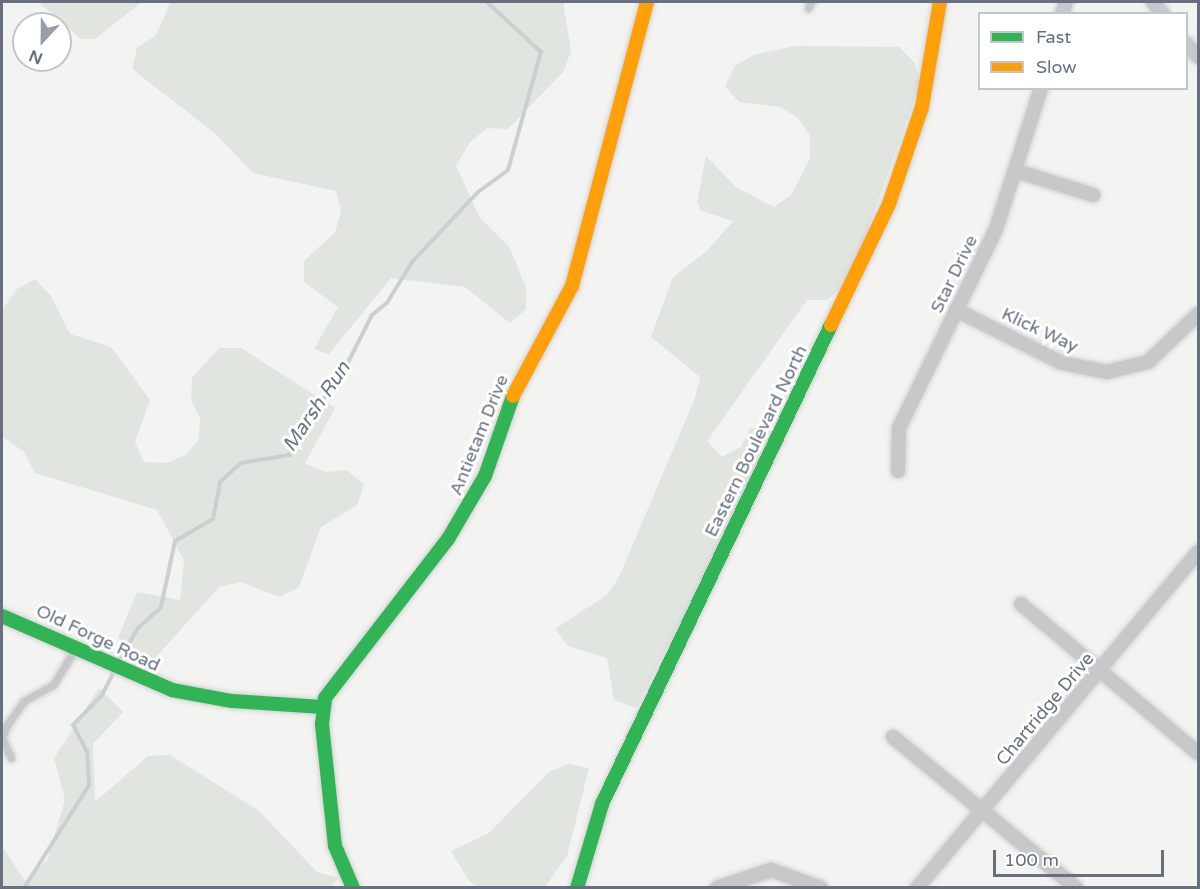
<!DOCTYPE html>
<html>
<head>
<meta charset="utf-8">
<style>
	body { margin:0 }
	#map { position:relative; width:1200px; height:889px; overflow:hidden; background:#f3f3f2; font-family:"Varela Round",sans-serif }
	div>[style] { position:absolute }
	[style*='--x'] { left:calc(var(--x)*1px); top:calc(var(--y)*1px); width:calc(var(--w)*1px); rotate:calc(var(--a)*1deg) }
	.green>* { inset:0; background:#e1e5e0 }
	.stream>* { height:4px; margin:-2px; padding:0 2px; transform-origin:2px; border-radius:2px; background:#cacfd2 }
	.roads { filter:drop-shadow(0 0 2px #d0d1d1) drop-shadow(0 0 2px #d0d1d1) }
	.lane>* { height:7px; margin:-3.5px; padding:0 3.5px; transform-origin:3.5px; border-radius:3.5px; background:#c8c8ca }
	.street>* { height:14px; margin:-7px; padding:0 7px; transform-origin:7px; border-radius:7px; background:#c8c8ca }
	.fast>* { height:14px; margin:-7px; padding:0 7px; transform-origin:7px; border-radius:7px; background:#30b455 }
	.slow>* { height:14px; margin:-7px; padding:0 7px; transform-origin:7px; border-radius:7px; background:#ff9f0a }
	span { translate:-50% -50%; white-space:nowrap; text-align:center; line-height:1.15; -webkit-text-stroke:6px #fff; paint-order:stroke }
	.street-label { font-size:18px; color:#67707f }
	.water-label { font-size:20px; color:#687782; font-style:italic }
	.frame { position:absolute; inset:0; border:3px solid #67707f; pointer-events:none }
	.legend { position:absolute; left:978px; top:12px; width:210px; height:78px; box-sizing:border-box; background:#fff; border:2px solid #c2c6cc; margin:0; padding:8px 10px; list-style:none; font-size:18px; color:#67707f }
	.legend li { display:flex; align-items:center; gap:12px; height:30px }
	.legend b { width:30px; border:2px solid #c2c6cc }
	.north { position:absolute; left:12px; top:12px; width:60px; height:60px; box-sizing:border-box; background:#fff; border:2px solid #c2c6cc; border-radius:50%; rotate:202deg; font-size:16px; font-weight:700; line-height:24px; text-align:center; color:#67707f }
	.north::after { content:''; display:block; margin:auto; width:21px; height:27px; background:#989ea7; clip-path:polygon(50% 0,100% 100%,50% 72%,0 100%) }
	.scale { position:absolute; left:993px; top:850px; width:171px; height:27px; box-sizing:border-box; border:3px solid #67707f; border-top:0; padding-left:8px; font-size:18px; line-height:21px; white-space:nowrap; color:#67707f; -webkit-text-stroke:4px #fff; paint-order:stroke }
</style>
</head>
<body>
<div id="map">
	<div class="green">
		<div style="clip-path:polygon(38px 2px,142px 2px,95px 39px,81px 39px)"></div>
		<div style="clip-path:polygon(171px 2px,563px 2px,571px 51px,564px 71px,508px 129px,487px 128px,470px 142px,456px 166px,480px 218px,510px 248px,526px 288px,526px 309px,510px 323px,465px 287px,391px 278px,329px 354px,314px 349px,338px 307px,304px 282px,304px 261px,335px 232px,341px 212px,336px 191px,253px 173px,217px 135px,132px 69px,137px 48px,155px 36px)"></div>
		<div style="clip-path:polygon(796px 46px,899px 47px,915px 63px,920px 84px,849px 281px,827px 300px,807px 300px,707px 441px,722px 457px,741px 447px,750px 428px,772px 429px,761px 464px,636px 708px,614px 700px,607px 658px,568px 646px,555px 629px,608px 594px,619px 577px,695px 398px,700px 377px,651px 337px,673px 277px,707px 251px,733px 221px,701px 211px,697px 202px,706px 156px,736px 187px,774px 207px,791px 195px,810px 158px,810px 136px,798px 118px,781px 107px,739px 102px,725px 86px,735px 66px,753px 55px)"></div>
		<div style="clip-path:polygon(35px 279px,51px 296px,70px 334px,111px 347px,150px 400px,135px 442px,144px 462px,166px 463px,186px 455px,199px 439px,200px 418px,191px 400px,192px 378px,219px 348px,241px 348px,335px 408px,305px 463px,325px 472px,347px 470px,364px 485px,357px 505px,321px 527px,299px 587px,280px 597px,240px 582px,219px 587px,149px 665px,118px 638px,137px 592px,180px 600px,184px 560px,157px 510px,35px 473px,24px 452px,2px 436px,2px 310px,17px 289px)"></div>
		<div style="clip-path:polygon(99px 688px,123px 712px,93px 744px,95px 802px,148px 756px,170px 755px,259px 811px,317px 872px,338px 878px,331px 887px,2px 887px,2px 846px,25px 881px,47px 860px,65px 800px,54px 758px)"></div>
		<div style="clip-path:polygon(568px 764px,589px 768px,567px 856px,545px 887px,478px 887px,469px 881px,451px 851px,489px 833px,549px 772px)"></div>
	</div>
	<div class="stream">
		<div style="--x:119;--y:660;--w:37;--a:-59"></div>
		<div style="--x:138;--y:628;--w:31;--a:-42"></div>
		<div style="--x:161;--y:607;--w:67;--a:-78"></div>
		<div style="--x:175;--y:541;--w:44;--a:-30.1"></div>
		<div style="--x:213;--y:519;--w:38;--a:-79"></div>
		<div style="--x:220;--y:482;--w:28;--a:-42"></div>
		<div style="--x:241;--y:463;--w:49;--a:-9.5"></div>
		<div style="--x:289;--y:455;--w:48;--a:-62.9"></div>
		<div style="--x:311;--y:412;--w:38;--a:-47"></div>
		<div style="--x:337;--y:384;--w:77;--a:-63.1"></div>
		<div style="--x:372;--y:315;--w:19;--a:-39"></div>
		<div style="--x:387;--y:303;--w:48;--a:-58.6"></div>
		<div style="--x:412;--y:262;--w:96;--a:-46.7"></div>
		<div style="--x:478;--y:192;--w:37;--a:-36"></div>
		<div style="--x:508;--y:170;--w:123;--a:-74.4"></div>
		<div style="--x:541;--y:52;--w:74;--a:-137.2"></div>
		<div style="--x:24;--y:888;--w:122;--a:-57.7"></div>
		<div style="--x:89;--y:785;--w:33;--a:-93"></div>
		<div style="--x:87;--y:752;--w:30;--a:-117"></div>
		<div style="--x:73;--y:725;--w:42;--a:-46"></div>
		<div style="--x:102;--y:695;--w:28;--a:-63"></div>
	</div>
	<div class="roads">
		<div class="lane">
			<div style="--x:808;--y:8;--w:7;--a:-63"></div>
			<div style="--x:11;--y:758;--w:22;--a:-114"></div>
			<div style="--x:2;--y:738;--w:14;--a:-69"></div>
			<div style="--x:7;--y:725;--w:29;--a:-55"></div>
			<div style="--x:24;--y:701;--w:33;--a:-29"></div>
			<div style="--x:53;--y:685;--w:42;--a:-58.6"></div>
		</div>
		<div class="street">
			<div style="--x:1153;--y:2;--w:16;--a:50"></div>
			<div style="--x:1062;--y:14;--w:13;--a:-72"></div>
			<div style="--x:1186;--y:43;--w:18;--a:49"></div>
			<div style="--x:1016;--y:171;--w:81;--a:17.3"></div>
			<div style="--x:956;--y:310;--w:119;--a:26.6"></div>
			<div style="--x:1062;--y:363;--w:46;--a:11.3"></div>
			<div style="--x:1107;--y:372;--w:42;--a:-13.7"></div>
			<div style="--x:1148;--y:362;--w:69;--a:-43.8"></div>
			<div style="--x:898;--y:471;--w:43;--a:-88.7"></div>
			<div style="--x:899;--y:428;--w:221;--a:-64"></div>
			<div style="--x:996;--y:229;--w:148;--a:-72.3"></div>
			<div style="--x:1021;--y:604;--w:231;--a:40.1"></div>
			<div style="--x:893;--y:737;--w:237;--a:39.5"></div>
			<div style="--x:717;--y:888;--w:57;--a:-18.4"></div>
			<div style="--x:771;--y:870;--w:53;--a:19.8"></div>
			<div style="--x:917;--y:888;--w:438;--a:-50.1"></div>
		</div>
		<div class="fast">
			<div style="--x:2;--y:616;--w:185;--a:23.5"></div>
			<div style="--x:172;--y:690;--w:61;--a:10.4"></div>
			<div style="--x:232;--y:701;--w:91;--a:3.8"></div>
			<div style="--x:353;--y:888;--w:46;--a:-113.2"></div>
			<div style="--x:335;--y:846;--w:123;--a:-96.1"></div>
			<div style="--x:322;--y:724;--w:26;--a:-83"></div>
			<div style="--x:325;--y:698;--w:201;--a:-52.3"></div>
			<div style="--x:448;--y:539;--w:73;--a:-59.6"></div>
			<div style="--x:485;--y:476;--w:85;--a:-70.7"></div>
			<div style="--x:577;--y:888;--w:88;--a:-73.4"></div>
			<div style="--x:602;--y:804;--w:531;--a:-64.45"></div>
		</div>
		<div class="slow">
			<div style="--x:831;--y:325;--w:134;--a:-64.4"></div>
			<div style="--x:889;--y:204;--w:102;--a:-71.2"></div>
			<div style="--x:922;--y:107;--w:107;--a:-80.3"></div>
			<div style="--x:513;--y:396;--w:125;--a:-61.8"></div>
			<div style="--x:572;--y:286;--w:294;--a:-75.2"></div>
		</div>
	</div>
	<div class="street-label">
		<span style="left:954px;top:274px;rotate:-64deg">Star Drive</span>
		<span style="left:1040px;top:330px;rotate:25deg">Klick Way</span>
		<span style="left:479px;top:435px;rotate:-68deg">Antietam Drive</span>
		<span style="left:756px;top:441px;rotate:-64deg">Eastern Boulevard North</span>
		<span style="left:98px;top:638px;rotate:25deg">Old Forge Road</span>
		<span style="left:1045px;top:709px;rotate:-50deg">Chartridge Drive</span>
	</div>
	<div class="water-label">
		<span style="left:317px;top:407px;rotate:-56deg">Marsh Run</span>
	</div>
	<div class="frame"></div>
	<ul class="legend">
	<li><b style="height:8px;background:#30b455"></b>Fast</li>
	<li><b style="height:8px;background:#ff9f0a"></b>Slow</li>
	</ul>
	<div class="north">N</div>
	<div class="scale">100 m</div>
</div>
</body>
</html>
